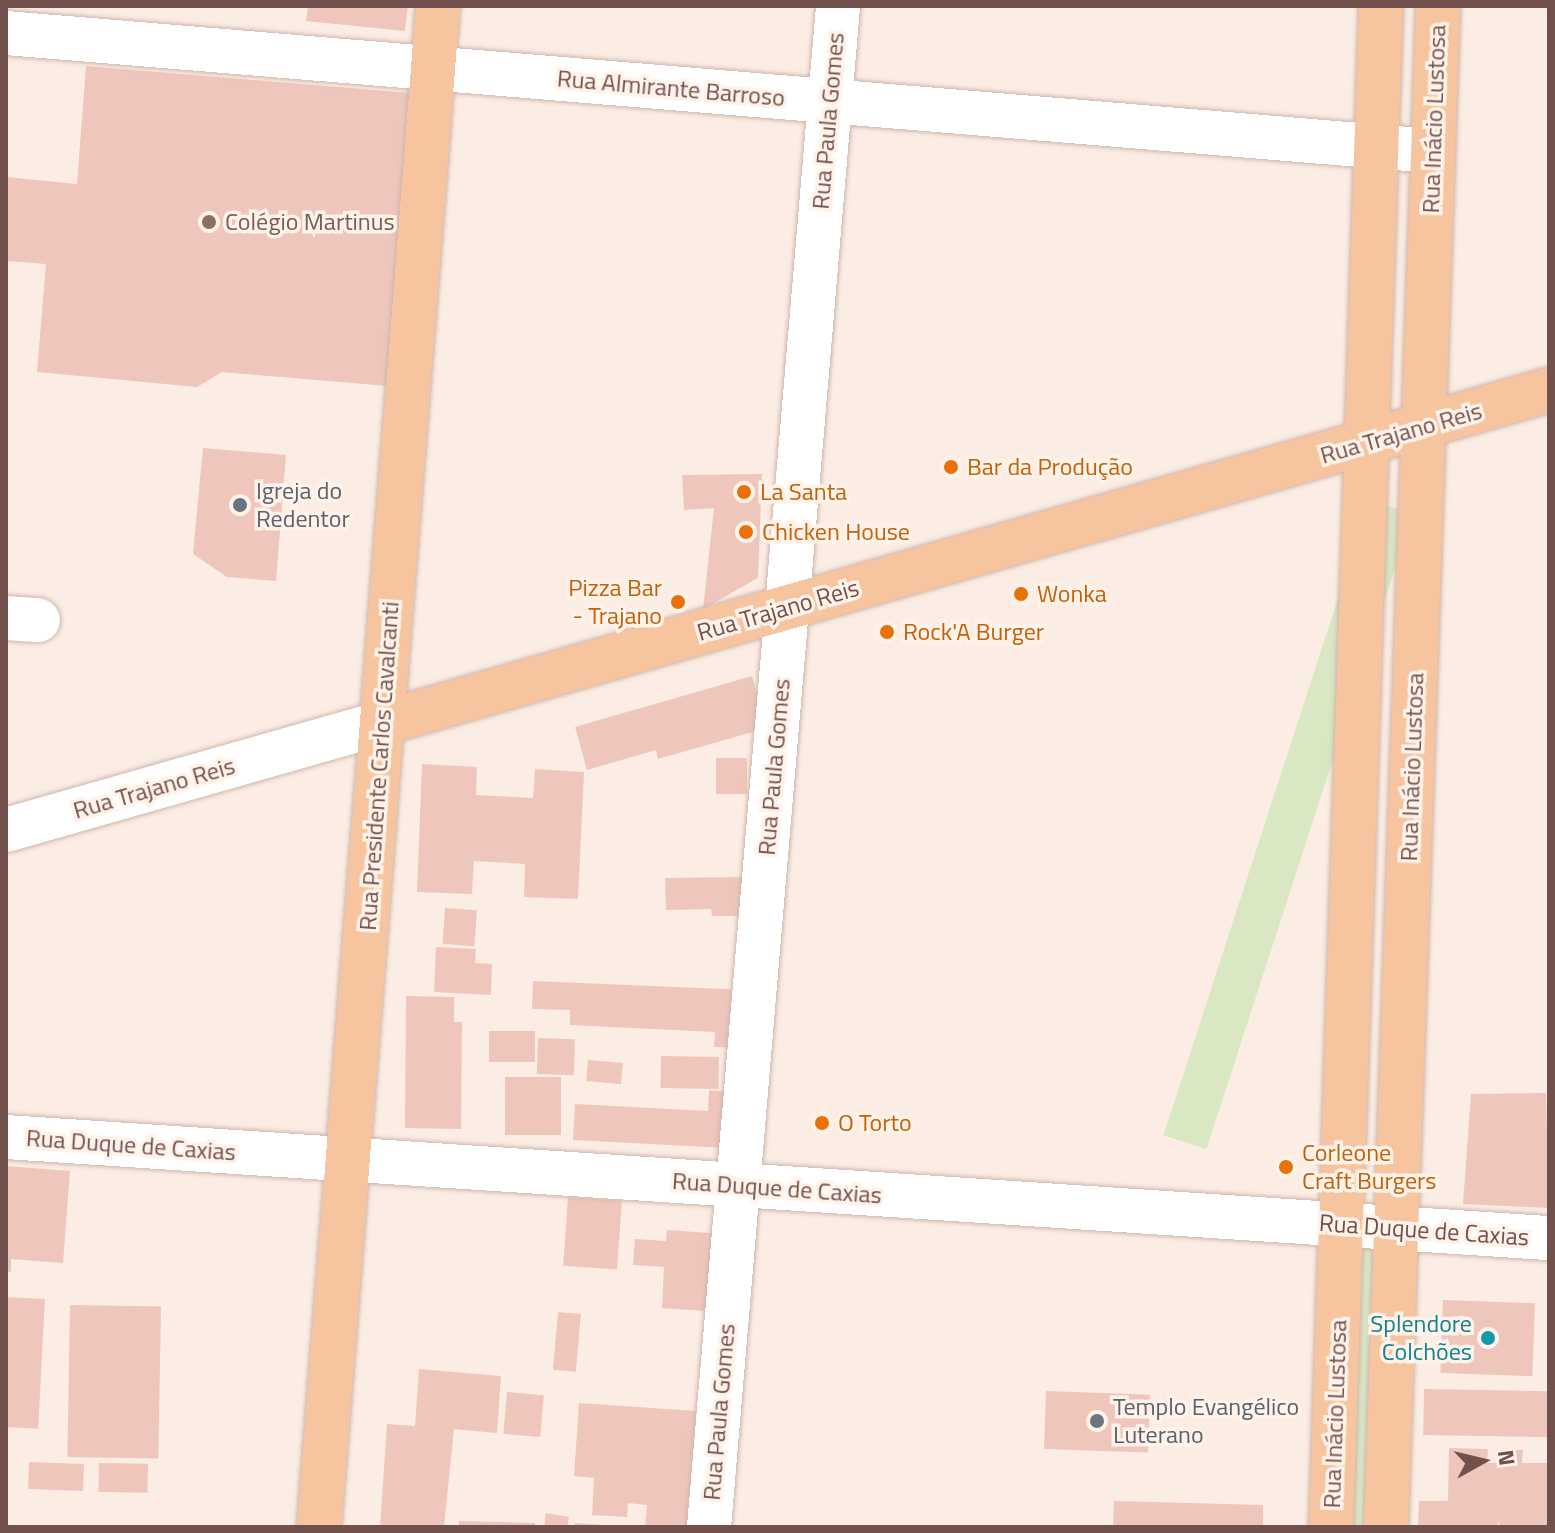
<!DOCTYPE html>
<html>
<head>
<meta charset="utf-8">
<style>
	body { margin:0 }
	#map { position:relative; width:1555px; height:1533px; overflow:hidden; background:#fbede3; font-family:"Titillium Web",sans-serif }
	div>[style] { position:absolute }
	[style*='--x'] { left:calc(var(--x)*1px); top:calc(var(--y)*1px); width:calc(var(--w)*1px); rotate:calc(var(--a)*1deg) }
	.green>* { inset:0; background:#d9e7c3; transform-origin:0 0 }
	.building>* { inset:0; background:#efc6bc; transform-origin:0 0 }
	.roads { filter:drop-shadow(0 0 2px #ceb5ae) drop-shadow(0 0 2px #ceb5ae) }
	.minor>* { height:44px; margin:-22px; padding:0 22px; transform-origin:22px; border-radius:22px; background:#fff }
	.major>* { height:44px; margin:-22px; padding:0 22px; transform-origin:22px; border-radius:22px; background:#f6c49f }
	.dots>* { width:22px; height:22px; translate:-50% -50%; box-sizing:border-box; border:4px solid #fef2e9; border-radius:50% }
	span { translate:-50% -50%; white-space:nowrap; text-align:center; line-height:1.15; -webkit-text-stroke:7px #fef2e9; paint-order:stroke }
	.street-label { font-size:24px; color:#72504b }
	.education-label { font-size:24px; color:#785e54 }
	.left { translate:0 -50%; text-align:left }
	.food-label { font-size:24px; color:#c56008 }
	.right { translate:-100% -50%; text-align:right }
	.worship-label { font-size:24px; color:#5b616d }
	.culture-label { font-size:24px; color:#0d838f }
	.frame { position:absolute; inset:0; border:8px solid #72504b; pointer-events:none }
	.north { position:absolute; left:1443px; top:1421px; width:80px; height:80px; -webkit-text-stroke:6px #fef2e9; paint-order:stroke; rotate:82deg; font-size:22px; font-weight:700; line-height:32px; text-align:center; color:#72504b }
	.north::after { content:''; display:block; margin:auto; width:28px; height:36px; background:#72504b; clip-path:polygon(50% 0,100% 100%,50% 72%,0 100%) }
</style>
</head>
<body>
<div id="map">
	<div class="green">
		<div style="left:1370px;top:500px;width:45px;height:668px;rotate:18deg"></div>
		<div style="left:1343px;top:1242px;width:53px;height:285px;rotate:2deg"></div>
	</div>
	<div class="building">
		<div style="clip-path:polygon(308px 6px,408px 6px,405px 31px,306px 21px)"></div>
		<div style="clip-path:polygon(86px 66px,422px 94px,399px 387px,222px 372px,197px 387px,37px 372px,46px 264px,6px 261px,6px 177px,77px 184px)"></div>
		<div style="clip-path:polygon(203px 448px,286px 455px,276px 581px,227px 577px,193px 554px)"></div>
		<div style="clip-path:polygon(762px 474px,758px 578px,703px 609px,714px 508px,684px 510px,682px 475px)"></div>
		<div style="clip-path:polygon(752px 676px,767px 728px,658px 759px,656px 750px,587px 770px,575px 727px)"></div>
		<div style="left:716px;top:758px;width:31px;height:36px"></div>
		<div style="clip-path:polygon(422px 764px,477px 767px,476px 795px,533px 798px,535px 769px,584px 772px,578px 899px,524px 897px,525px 864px,474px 861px,472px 894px,417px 892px)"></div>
		<div style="clip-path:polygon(745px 877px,745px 916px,712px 916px,711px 909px,666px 910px,665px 878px)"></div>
		<div style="left:445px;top:908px;width:32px;height:36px;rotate:4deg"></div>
		<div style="clip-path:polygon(436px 947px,476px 949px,475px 963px,492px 964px,491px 995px,434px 992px)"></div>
		<div style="clip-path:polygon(533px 981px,748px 990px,745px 1048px,714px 1047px,715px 1032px,570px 1025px,570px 1010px,532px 1009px)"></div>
		<div style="clip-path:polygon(406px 996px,454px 997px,454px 1022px,462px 1022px,461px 1129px,405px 1128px)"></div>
		<div style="left:489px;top:1031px;width:46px;height:31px"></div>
		<div style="left:538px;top:1038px;width:37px;height:36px;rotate:2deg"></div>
		<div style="left:661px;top:1056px;width:58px;height:32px;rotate:1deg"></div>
		<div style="left:588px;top:1060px;width:35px;height:21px;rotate:5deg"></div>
		<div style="left:505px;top:1077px;width:56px;height:58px"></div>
		<div style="clip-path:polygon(709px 1090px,735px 1092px,728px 1148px,573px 1140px,575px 1104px,708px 1111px)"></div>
		<div style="clip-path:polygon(1546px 1093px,1549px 1208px,1463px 1204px,1471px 1094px)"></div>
		<div style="clip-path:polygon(6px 1166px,70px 1171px,63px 1263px,11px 1259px,11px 1272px,6px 1271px)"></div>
		<div style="left:568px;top:1197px;width:54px;height:69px;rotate:4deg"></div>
		<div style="clip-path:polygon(667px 1230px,724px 1234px,719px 1312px,662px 1308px,664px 1267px,633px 1265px,635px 1239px,666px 1241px)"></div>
		<div style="left:6px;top:1297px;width:39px;height:130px;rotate:3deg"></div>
		<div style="left:1443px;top:1300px;width:92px;height:73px;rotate:2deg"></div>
		<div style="left:70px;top:1305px;width:91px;height:152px;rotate:1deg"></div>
		<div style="left:558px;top:1312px;width:23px;height:58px;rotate:5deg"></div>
		<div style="clip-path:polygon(419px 1369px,501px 1376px,497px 1433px,454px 1429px,444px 1527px,380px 1527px,387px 1424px,415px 1426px)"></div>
		<div style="left:1424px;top:1389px;width:125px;height:46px;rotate:1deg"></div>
		<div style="left:1046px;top:1391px;width:104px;height:58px;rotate:2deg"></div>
		<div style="left:507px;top:1392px;width:37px;height:42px;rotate:5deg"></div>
		<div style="clip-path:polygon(579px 1403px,696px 1411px,688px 1527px,645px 1527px,647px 1505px,628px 1503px,627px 1517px,592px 1515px,594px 1478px,574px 1476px)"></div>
		<div style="clip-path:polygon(1449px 1448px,1488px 1449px,1487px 1463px,1501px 1463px,1501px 1450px,1523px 1450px,1522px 1463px,1549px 1463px,1548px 1527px,1500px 1527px,1498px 1520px,1498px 1527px,1418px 1527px,1419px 1501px,1448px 1501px)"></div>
		<div style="left:29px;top:1462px;width:55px;height:27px;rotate:2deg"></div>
		<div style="left:99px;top:1463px;width:49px;height:29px;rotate:1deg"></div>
		<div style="clip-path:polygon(1114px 1501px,1263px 1505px,1263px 1527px,1113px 1527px)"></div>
		<div style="clip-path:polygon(546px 1513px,569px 1517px,567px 1527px,544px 1527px)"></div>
		<div style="clip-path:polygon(459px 1521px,535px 1523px,535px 1527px,459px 1527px)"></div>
		<div style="clip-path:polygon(575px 1523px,604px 1525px,603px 1527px,574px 1527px)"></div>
	</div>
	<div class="roads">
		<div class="minor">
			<div style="--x:6;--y:33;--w:1432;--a:4.73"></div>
			<div style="--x:6;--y:618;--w:32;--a:4"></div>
			<div style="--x:6;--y:830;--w:391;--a:-15.9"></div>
			<div style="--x:6;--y:1137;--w:1546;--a:3.75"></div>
			<div style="--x:709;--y:1527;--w:1526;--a:-85.15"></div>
		</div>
		<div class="major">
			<div style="--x:382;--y:723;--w:1214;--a:-15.93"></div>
			<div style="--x:319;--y:1527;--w:1526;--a:-85.53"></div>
			<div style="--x:1331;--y:1527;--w:1522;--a:-88.12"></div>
			<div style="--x:1386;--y:1527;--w:1522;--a:-88.04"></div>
		</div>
	</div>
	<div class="dots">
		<div style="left:209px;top:222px;background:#8d6e63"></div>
		<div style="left:951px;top:467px;background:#e8710a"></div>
		<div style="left:744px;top:492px;background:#e8710a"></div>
		<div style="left:240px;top:505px;background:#6b7280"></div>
		<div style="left:746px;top:532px;background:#e8710a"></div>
		<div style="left:1021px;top:594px;background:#e8710a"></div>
		<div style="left:678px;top:602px;background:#e8710a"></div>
		<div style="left:887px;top:632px;background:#e8710a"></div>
		<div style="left:822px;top:1123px;background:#e8710a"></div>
		<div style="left:1286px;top:1167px;background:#e8710a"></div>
		<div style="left:1488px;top:1338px;background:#0f9aa8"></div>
		<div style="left:1097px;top:1421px;background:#6b7280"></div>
	</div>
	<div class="street-label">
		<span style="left:671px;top:88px;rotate:5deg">Rua Almirante Barroso</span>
		<span style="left:1434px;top:119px;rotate:-88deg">Rua Inácio Lustosa</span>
		<span style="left:828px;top:121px;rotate:-85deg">Rua Paula Gomes</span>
		<span style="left:1401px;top:433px;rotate:-16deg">Rua Trajano Reis</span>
		<span style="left:778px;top:610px;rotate:-16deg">Rua Trajano Reis</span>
		<span style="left:379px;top:766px;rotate:-86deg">Rua Presidente Carlos Cavalcanti</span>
		<span style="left:774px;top:767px;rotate:-85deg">Rua Paula Gomes</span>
		<span style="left:1412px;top:767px;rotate:-88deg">Rua Inácio Lustosa</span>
		<span style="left:154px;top:788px;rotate:-16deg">Rua Trajano Reis</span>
		<span style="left:131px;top:1145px;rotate:4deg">Rua Duque de Caxias</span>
		<span style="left:777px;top:1188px;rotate:4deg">Rua Duque de Caxias</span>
		<span style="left:1424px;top:1230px;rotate:4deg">Rua Duque de Caxias</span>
		<span style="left:719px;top:1412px;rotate:-85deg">Rua Paula Gomes</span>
		<span style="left:1335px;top:1414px;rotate:-88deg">Rua Inácio Lustosa</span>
	</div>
	<div class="education-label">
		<span class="left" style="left:225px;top:222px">Colégio Martinus</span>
	</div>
	<div class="food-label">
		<span class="left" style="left:967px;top:467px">Bar da Produção</span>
		<span class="left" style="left:760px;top:492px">La Santa</span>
		<span class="left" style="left:762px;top:532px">Chicken House</span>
		<span class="right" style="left:662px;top:602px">Pizza Bar<br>- Trajano</span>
		<span class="left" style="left:1037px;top:594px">Wonka</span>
		<span class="left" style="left:903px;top:632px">Rock'A Burger</span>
		<span class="left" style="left:838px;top:1123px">O Torto</span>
		<span class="left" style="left:1302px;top:1167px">Corleone<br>Craft Burgers</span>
	</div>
	<div class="worship-label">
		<span class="left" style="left:256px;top:505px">Igreja do<br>Redentor</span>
		<span class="left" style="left:1113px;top:1421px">Templo Evangélico<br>Luterano</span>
	</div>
	<div class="culture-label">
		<span class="right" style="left:1472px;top:1338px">Splendore<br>Colchões</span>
	</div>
	<div class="frame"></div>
	<div class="north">N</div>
</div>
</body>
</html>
